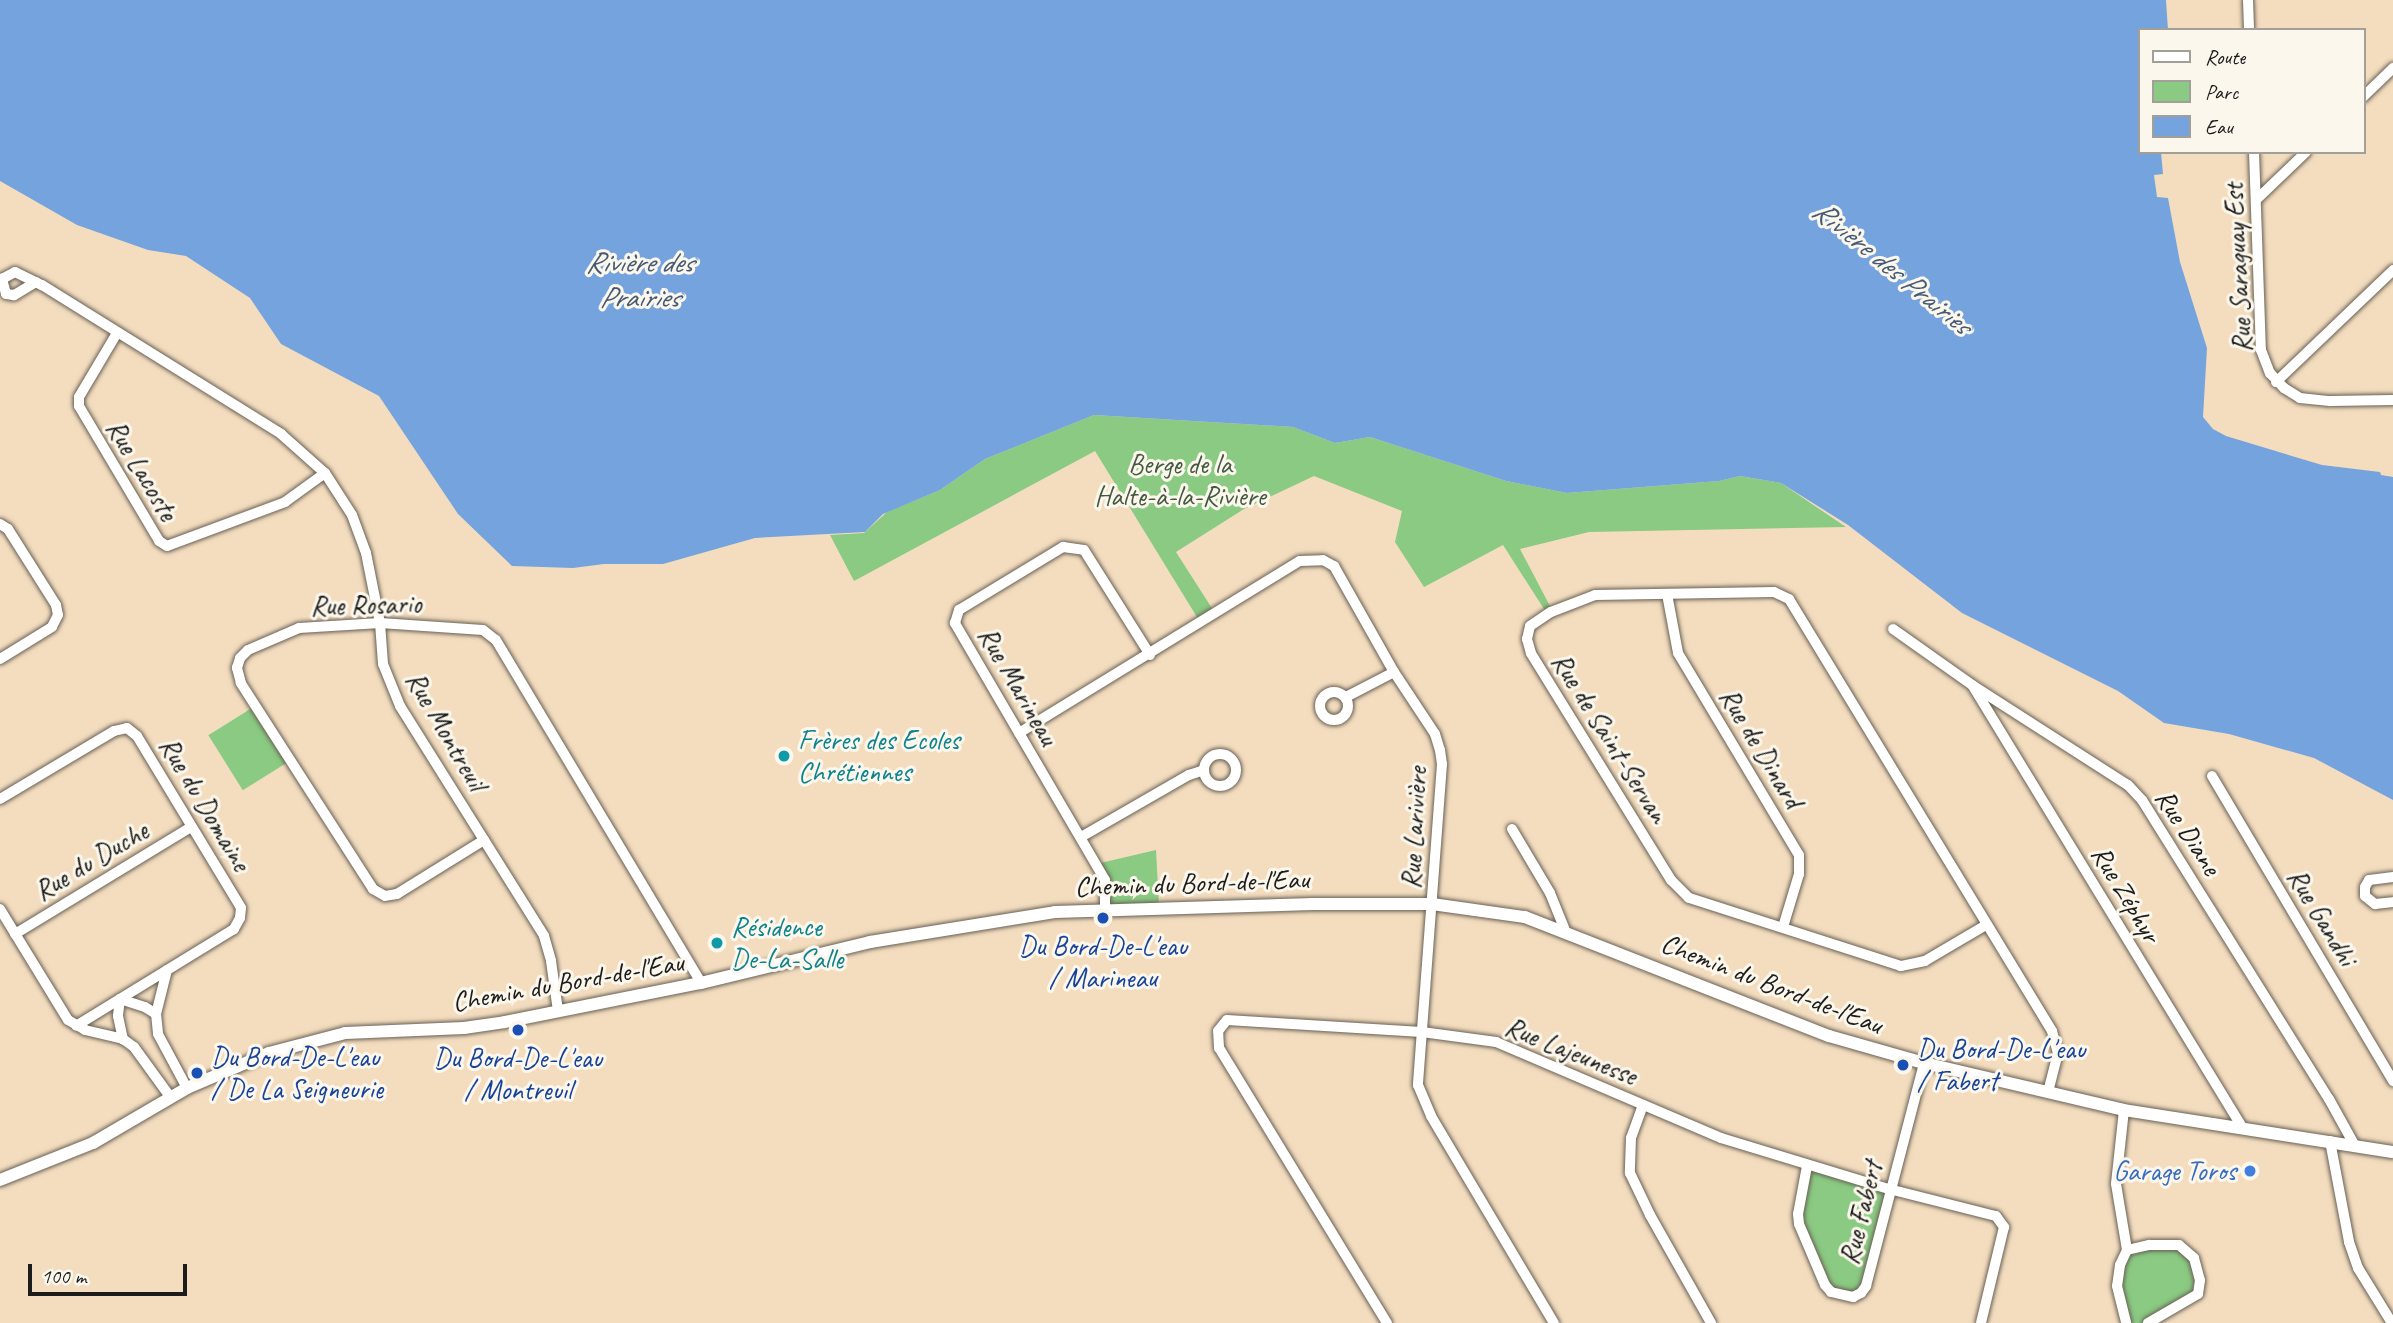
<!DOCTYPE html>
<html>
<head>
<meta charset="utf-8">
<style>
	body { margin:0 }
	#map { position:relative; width:2393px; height:1323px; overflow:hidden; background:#f4ddbf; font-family:Caveat,sans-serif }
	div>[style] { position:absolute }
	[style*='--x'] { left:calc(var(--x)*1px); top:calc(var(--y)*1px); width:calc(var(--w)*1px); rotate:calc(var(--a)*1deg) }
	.green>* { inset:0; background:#8aca82; transform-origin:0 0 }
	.water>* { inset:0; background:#75a3de }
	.roads { filter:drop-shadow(0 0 2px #686055) drop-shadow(0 0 2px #686055) }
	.minor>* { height:10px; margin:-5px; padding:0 5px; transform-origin:5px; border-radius:5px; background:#fff }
	.minor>.ring { margin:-5px; padding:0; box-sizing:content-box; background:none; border:10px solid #fff; border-radius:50% }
	.tertiary>* { height:12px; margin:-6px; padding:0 6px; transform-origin:6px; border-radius:6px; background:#fff }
	.dots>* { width:19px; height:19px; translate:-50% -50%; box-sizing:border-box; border:4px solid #fbf7ec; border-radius:50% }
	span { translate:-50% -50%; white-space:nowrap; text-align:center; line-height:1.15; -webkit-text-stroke:6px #fbf7ec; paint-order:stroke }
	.street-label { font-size:28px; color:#1c1c1c }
	.park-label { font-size:28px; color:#425940 }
	.culture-label { font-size:28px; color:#0d838f }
	.left { translate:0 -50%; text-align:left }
	.transit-label { font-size:28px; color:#164399 }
	.shop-label { font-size:28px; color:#366cbe }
	.right { translate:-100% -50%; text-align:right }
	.water-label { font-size:30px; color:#445973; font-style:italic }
	.legend { position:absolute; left:2138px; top:28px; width:228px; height:126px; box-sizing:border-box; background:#fbf7ec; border:2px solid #a29f99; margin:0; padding:9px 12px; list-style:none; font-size:21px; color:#1c1c1c }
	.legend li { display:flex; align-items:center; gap:14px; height:35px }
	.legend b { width:35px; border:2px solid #a29f99 }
	.scale { position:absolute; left:28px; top:1264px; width:159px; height:32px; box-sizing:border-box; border:4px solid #1c1c1c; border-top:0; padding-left:9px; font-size:21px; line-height:24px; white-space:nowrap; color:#1c1c1c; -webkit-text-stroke:5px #fbf7ec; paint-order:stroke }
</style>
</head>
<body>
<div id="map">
	<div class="green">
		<div style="clip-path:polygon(1094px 415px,1293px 427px,1335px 443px,1370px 437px,1506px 481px,1567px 493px,1719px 481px,1740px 476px,1781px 483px,1846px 527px,1589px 532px,1520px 549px,1551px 608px,1544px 609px,1503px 545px,1424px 587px,1395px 542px,1402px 511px,1314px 476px,1244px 509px,1176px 552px,1215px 613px,1200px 622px,1095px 451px,854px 581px,830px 535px,864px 533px,887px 512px,940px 490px,985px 459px)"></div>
		<div style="left:255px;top:706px;width:65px;height:55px;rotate:58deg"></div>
		<div style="clip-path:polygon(1156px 850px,1159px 906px,1105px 909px,1105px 880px,1096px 864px)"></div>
		<div style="clip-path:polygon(1807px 1166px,1889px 1189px,1861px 1293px,1831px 1292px,1799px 1224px)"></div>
		<div style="clip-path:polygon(2179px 1245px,2194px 1258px,2198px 1294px,2148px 1323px,2124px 1323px,2117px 1286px,2127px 1250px)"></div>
	</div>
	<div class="water">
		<div style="clip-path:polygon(0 0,2166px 0,2168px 30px,2139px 30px,2139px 152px,2161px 152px,2163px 174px,2154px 175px,2157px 197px,2168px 198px,2180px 262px,2207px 348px,2203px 417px,2213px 429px,2226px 436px,2322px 465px,2380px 472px,2381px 475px,2393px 477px,2393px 800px,2314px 758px,2229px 734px,2164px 723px,2118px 691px,1962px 613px,1848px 525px,1781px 483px,1740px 476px,1719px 481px,1567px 493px,1506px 481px,1370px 437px,1335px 443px,1293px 427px,1094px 415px,985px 459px,940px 490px,883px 514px,865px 532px,755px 538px,663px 564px,604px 564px,573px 568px,512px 566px,458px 514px,379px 396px,281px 344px,250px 298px,186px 256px,148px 250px,77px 225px,0 181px)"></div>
	</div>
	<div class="roads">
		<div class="minor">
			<div style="--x:2248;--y:0;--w:30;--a:88"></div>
			<div style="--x:2363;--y:97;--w:42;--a:-44"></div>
			<div style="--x:2254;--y:152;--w:198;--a:88"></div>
			<div style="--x:2261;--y:350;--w:25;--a:69"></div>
			<div style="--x:2270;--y:373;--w:21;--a:47"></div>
			<div style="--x:2284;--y:388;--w:19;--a:32"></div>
			<div style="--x:2300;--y:398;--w:30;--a:6"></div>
			<div style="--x:2330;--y:401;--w:63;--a:-0.9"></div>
			<div style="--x:2256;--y:200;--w:69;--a:-43.8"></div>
			<div style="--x:36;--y:282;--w:26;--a:149"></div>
			<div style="--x:14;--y:295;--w:8;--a:-173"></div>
			<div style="--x:6;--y:294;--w:16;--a:-105"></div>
			<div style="--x:2;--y:279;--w:15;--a:-28"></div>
			<div style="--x:15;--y:272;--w:30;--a:26"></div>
			<div style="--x:42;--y:285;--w:282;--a:31.9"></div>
			<div style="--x:281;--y:434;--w:59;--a:41.6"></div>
			<div style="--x:325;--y:473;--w:50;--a:57.3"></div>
			<div style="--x:352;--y:515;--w:40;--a:69.8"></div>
			<div style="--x:366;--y:553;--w:71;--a:78.7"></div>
			<div style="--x:380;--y:623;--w:41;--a:85.8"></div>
			<div style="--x:383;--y:664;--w:45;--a:68"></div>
			<div style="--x:400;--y:706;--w:271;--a:57.9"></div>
			<div style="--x:544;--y:936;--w:26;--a:74"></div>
			<div style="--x:551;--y:961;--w:50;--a:82"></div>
			<div style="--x:117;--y:333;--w:74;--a:120.7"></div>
			<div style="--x:79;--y:397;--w:9;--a:90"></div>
			<div style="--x:79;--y:406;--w:157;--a:59.3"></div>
			<div style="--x:159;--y:541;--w:9;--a:32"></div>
			<div style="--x:167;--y:546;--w:126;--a:-20.4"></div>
			<div style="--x:285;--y:502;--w:49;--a:-35.9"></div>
			<div style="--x:2276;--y:382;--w:162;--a:-43.7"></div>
			<div style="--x:0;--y:524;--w:9;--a:32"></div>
			<div style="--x:8;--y:529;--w:90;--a:57.7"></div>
			<div style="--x:56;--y:605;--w:10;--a:79"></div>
			<div style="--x:58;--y:615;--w:13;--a:117"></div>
			<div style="--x:52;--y:627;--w:61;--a:148.4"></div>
			<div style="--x:1667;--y:594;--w:60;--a:79.4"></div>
			<div style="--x:1678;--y:653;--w:235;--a:59.1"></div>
			<div style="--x:1799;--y:855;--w:19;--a:90"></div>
			<div style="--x:1799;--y:874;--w:55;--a:106.8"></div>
			<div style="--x:1893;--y:629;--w:97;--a:35.3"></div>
			<div style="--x:1972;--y:685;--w:185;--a:32.7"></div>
			<div style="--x:2128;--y:785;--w:21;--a:47"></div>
			<div style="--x:2142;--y:800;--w:353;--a:58"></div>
			<div style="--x:2329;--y:1099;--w:54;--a:61"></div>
			<div style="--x:1974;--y:688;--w:514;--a:58.6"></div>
			<div class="ring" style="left:1320px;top:692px;width:18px;height:18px"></div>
			<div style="--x:1346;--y:697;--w:54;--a:-27.5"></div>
			<div style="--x:1019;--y:733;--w:329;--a:-31.5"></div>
			<div style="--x:1300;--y:561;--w:23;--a:-2"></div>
			<div style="--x:1323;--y:560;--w:13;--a:29"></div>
			<div style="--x:1334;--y:566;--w:122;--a:60.5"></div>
			<div style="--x:1394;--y:672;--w:74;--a:56.5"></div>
			<div style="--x:1435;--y:734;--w:17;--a:73"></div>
			<div style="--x:1440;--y:750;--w:14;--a:82"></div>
			<div style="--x:1442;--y:764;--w:322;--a:94.3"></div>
			<div style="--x:1418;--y:1085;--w:34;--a:67"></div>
			<div style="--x:1431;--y:1116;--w:241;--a:59.3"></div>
			<div class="ring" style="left:1204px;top:754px;width:22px;height:22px"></div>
			<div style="--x:2212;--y:776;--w:355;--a:59.3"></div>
			<div style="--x:0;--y:799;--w:133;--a:-30.8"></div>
			<div style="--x:114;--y:731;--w:13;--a:-13"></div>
			<div style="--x:127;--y:728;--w:13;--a:39"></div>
			<div style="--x:137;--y:736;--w:201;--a:58.8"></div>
			<div style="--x:241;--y:908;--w:10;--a:96"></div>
			<div style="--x:240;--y:918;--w:13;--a:119"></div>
			<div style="--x:234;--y:929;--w:185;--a:148.5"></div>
			<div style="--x:1512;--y:829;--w:74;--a:59.3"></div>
			<div style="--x:1550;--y:893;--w:40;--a:68"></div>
			<div style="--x:1081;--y:837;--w:125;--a:-29.9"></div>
			<div style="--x:1189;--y:775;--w:16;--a:-18"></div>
			<div style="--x:484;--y:840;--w:102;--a:148.2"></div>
			<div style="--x:397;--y:894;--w:12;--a:171"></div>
			<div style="--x:385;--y:896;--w:14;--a:-150"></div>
			<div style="--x:373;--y:889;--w:245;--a:-122.7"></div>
			<div style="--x:241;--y:683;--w:16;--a:-105"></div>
			<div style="--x:237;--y:668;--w:10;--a:-73"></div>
			<div style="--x:240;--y:658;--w:11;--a:-45"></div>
			<div style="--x:248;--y:650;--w:56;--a:-23.3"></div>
			<div style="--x:299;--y:628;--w:81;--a:-3.5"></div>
			<div style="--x:380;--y:623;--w:103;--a:3.9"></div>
			<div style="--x:483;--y:630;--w:16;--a:38"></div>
			<div style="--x:496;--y:640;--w:400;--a:59.1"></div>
			<div style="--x:2393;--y:877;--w:24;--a:173"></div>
			<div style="--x:2369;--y:880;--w:8;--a:120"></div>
			<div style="--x:2365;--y:887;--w:9;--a:90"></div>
			<div style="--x:2365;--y:896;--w:13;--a:39"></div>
			<div style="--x:2375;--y:904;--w:18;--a:-6"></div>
			<div style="--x:0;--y:909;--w:130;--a:58.5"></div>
			<div style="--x:68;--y:1020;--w:20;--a:30"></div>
			<div style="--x:85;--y:1030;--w:39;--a:13"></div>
			<div style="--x:123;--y:1039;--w:14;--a:36"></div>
			<div style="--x:134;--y:1047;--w:63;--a:54"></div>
			<div style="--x:1105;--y:909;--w:29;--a:-90"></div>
			<div style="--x:1105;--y:880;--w:298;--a:-120.3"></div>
			<div style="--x:955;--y:623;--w:14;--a:-73"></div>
			<div style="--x:959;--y:610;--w:122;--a:-31.2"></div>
			<div style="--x:1063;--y:547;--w:21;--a:8"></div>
			<div style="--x:1084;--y:550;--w:124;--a:57.8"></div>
			<div style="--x:1986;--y:925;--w:71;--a:149.5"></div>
			<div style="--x:1925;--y:961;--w:25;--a:168"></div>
			<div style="--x:1901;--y:966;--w:223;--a:-162.2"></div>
			<div style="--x:1689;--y:898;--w:25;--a:-135"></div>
			<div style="--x:1671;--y:880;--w:267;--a:-121.7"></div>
			<div style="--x:1531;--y:653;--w:15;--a:-106"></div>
			<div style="--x:1527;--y:639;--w:13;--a:-77"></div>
			<div style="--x:1530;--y:626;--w:25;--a:-34"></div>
			<div style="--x:1551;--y:612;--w:47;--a:-21.1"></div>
			<div style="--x:1595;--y:595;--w:179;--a:-1"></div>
			<div style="--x:1774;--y:592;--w:17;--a:25"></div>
			<div style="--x:1789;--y:599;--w:506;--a:58.67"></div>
			<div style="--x:2052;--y:1031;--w:23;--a:75"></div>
			<div style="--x:2058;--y:1053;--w:40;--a:104.4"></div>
			<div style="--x:15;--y:934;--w:206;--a:-31.3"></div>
			<div style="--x:167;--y:970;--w:45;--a:104"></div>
			<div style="--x:156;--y:1014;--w:20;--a:84"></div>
			<div style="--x:158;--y:1034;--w:61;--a:61.8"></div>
			<div style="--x:120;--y:999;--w:17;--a:97"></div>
			<div style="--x:118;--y:1016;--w:24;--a:78"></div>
			<div style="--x:120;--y:999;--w:26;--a:18"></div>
			<div style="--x:145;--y:1007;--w:13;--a:32"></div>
			<div style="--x:1643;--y:1105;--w:35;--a:110"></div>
			<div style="--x:1631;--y:1138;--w:35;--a:92"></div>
			<div style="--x:1630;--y:1173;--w:47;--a:64.5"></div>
			<div style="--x:1650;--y:1215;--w:124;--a:60.5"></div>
			<div style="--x:2124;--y:1110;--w:74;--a:96.2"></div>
			<div style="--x:2116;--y:1184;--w:67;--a:80.5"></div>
			<div style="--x:2127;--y:1250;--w:17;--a:115"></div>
			<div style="--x:2120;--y:1265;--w:21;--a:98"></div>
			<div style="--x:2117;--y:1286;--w:38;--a:76"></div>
			<div style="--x:2330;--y:1141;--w:103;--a:79.3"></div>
			<div style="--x:2349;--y:1242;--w:28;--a:71"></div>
			<div style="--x:2358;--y:1268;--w:65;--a:58.3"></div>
			<div style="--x:1807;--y:1166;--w:49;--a:100.6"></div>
			<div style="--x:1798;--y:1214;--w:10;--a:84"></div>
			<div style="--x:1799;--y:1224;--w:66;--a:66.9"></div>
			<div style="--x:1825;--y:1285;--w:9;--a:49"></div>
			<div style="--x:1831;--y:1292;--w:23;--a:13"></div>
			<div style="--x:1853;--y:1297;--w:9;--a:-27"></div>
			<div style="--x:1861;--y:1293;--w:9;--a:-54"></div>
			<div style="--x:1866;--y:1286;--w:230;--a:-75.4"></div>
			<div style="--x:2127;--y:1250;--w:23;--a:-13"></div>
			<div style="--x:2149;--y:1245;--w:30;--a:0"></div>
			<div style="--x:2179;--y:1245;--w:20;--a:41"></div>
			<div style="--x:2194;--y:1258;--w:23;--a:75"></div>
			<div style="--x:2200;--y:1280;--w:14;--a:98"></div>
			<div style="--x:2198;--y:1294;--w:58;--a:149.9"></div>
			<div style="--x:1387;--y:1323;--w:322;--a:-121.4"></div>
			<div style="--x:1219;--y:1048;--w:17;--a:-93"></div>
			<div style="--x:1218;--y:1031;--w:14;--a:-51"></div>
			<div style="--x:1227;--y:1020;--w:195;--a:3.5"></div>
			<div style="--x:1422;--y:1032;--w:75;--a:7.7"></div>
			<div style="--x:1496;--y:1042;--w:245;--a:23.1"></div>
			<div style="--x:1721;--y:1138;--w:176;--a:16.9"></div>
			<div style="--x:1889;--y:1189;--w:110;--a:14.2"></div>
			<div style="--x:1996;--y:1216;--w:14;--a:54"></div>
			<div style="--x:2004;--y:1227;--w:99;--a:103.5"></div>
		</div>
		<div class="tertiary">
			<div style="--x:0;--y:1180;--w:100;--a:-21.7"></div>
			<div style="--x:93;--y:1143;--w:109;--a:-30.3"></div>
			<div style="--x:187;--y:1088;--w:89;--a:-23.1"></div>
			<div style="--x:269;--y:1053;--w:79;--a:-14.7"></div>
			<div style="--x:345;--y:1033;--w:119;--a:-2.4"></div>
			<div style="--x:464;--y:1028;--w:41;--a:-8.3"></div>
			<div style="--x:505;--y:1022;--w:200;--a:-11.3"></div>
			<div style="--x:701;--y:983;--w:174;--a:-13.6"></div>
			<div style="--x:870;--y:942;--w:187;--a:-9.2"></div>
			<div style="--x:1055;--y:912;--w:258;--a:-1.8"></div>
			<div style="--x:1313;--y:904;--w:119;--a:0"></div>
			<div style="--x:1432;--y:904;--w:94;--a:8"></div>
			<div style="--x:1525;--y:917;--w:326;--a:21.4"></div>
			<div style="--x:1829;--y:1036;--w:99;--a:15.9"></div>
			<div style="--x:1924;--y:1063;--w:205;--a:13.2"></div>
			<div style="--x:2124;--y:1110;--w:272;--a:8.9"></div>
		</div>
	</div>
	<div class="dots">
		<div style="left:784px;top:756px;background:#0f9aa8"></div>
		<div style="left:1103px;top:918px;background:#1a4fb4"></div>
		<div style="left:717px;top:943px;background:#0f9aa8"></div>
		<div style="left:518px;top:1030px;background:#1a4fb4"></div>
		<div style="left:1903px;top:1065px;background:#1a4fb4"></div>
		<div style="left:197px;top:1073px;background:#1a4fb4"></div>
		<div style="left:2250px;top:1171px;background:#3f7fe0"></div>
	</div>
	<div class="street-label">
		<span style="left:2238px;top:268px;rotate:-93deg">Rue Saraguay Est</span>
		<span style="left:142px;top:470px;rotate:59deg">Rue Lacoste</span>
		<span style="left:366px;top:605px;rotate:-1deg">Rue Rosario</span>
		<span style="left:1018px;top:686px;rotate:60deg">Rue Marineau</span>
		<span style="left:446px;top:731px;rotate:60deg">Rue Montreuil</span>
		<span style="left:1610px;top:738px;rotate:58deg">Rue de Saint-Servan</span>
		<span style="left:1761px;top:748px;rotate:59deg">Rue de Dinard</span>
		<span style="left:205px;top:804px;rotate:59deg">Rue du Domaine</span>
		<span style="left:1414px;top:828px;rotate:-87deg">Rue Larivière</span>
		<span style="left:2188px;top:832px;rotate:57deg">Rue Diane</span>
		<span style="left:91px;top:861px;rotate:-31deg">Rue du Duche</span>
		<span style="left:1192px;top:883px;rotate:-2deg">Chemin du Bord-de-l'Eau</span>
		<span style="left:2126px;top:894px;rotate:59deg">Rue Zéphyr</span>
		<span style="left:2322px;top:917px;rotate:59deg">Rue Gandhi</span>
		<span style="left:568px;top:982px;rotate:-10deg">Chemin du Bord-de-l'Eau</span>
		<span style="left:1772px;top:984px;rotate:21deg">Chemin du Bord-de-l'Eau</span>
		<span style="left:1571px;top:1051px;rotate:22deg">Rue Lajeunesse</span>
		<span style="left:1861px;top:1213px;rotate:-76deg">Rue Fabert</span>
	</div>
	<div class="park-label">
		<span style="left:1180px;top:480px">Berge de la<br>Halte-à-la-Rivière</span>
	</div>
	<div class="culture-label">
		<span class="left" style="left:798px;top:756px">Frères des Ecoles<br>Chrétiennes</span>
		<span class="left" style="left:731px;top:943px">Résidence<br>De-La-Salle</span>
	</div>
	<div class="transit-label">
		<span style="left:1103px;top:962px">Du Bord-De-L'eau<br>/ Marineau</span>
		<span class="left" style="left:1917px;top:1065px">Du Bord-De-L'eau<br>/ Fabert</span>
		<span class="left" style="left:211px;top:1073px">Du Bord-De-L'eau<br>/ De La Seigneurie</span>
		<span style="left:518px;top:1074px">Du Bord-De-L'eau<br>/ Montreuil</span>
	</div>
	<div class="shop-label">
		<span class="right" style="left:2236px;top:1171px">Garage Toros</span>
	</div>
	<div class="water-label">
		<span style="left:639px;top:279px">Rivière des<br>Prairies</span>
		<span style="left:1892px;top:267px;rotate:39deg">Rivière des Prairies</span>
	</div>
	<ul class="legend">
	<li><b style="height:9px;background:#fff"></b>Route</li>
	<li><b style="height:19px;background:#8aca82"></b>Parc</li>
	<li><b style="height:19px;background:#75a3de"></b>Eau</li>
	</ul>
	<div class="scale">100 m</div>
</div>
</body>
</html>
